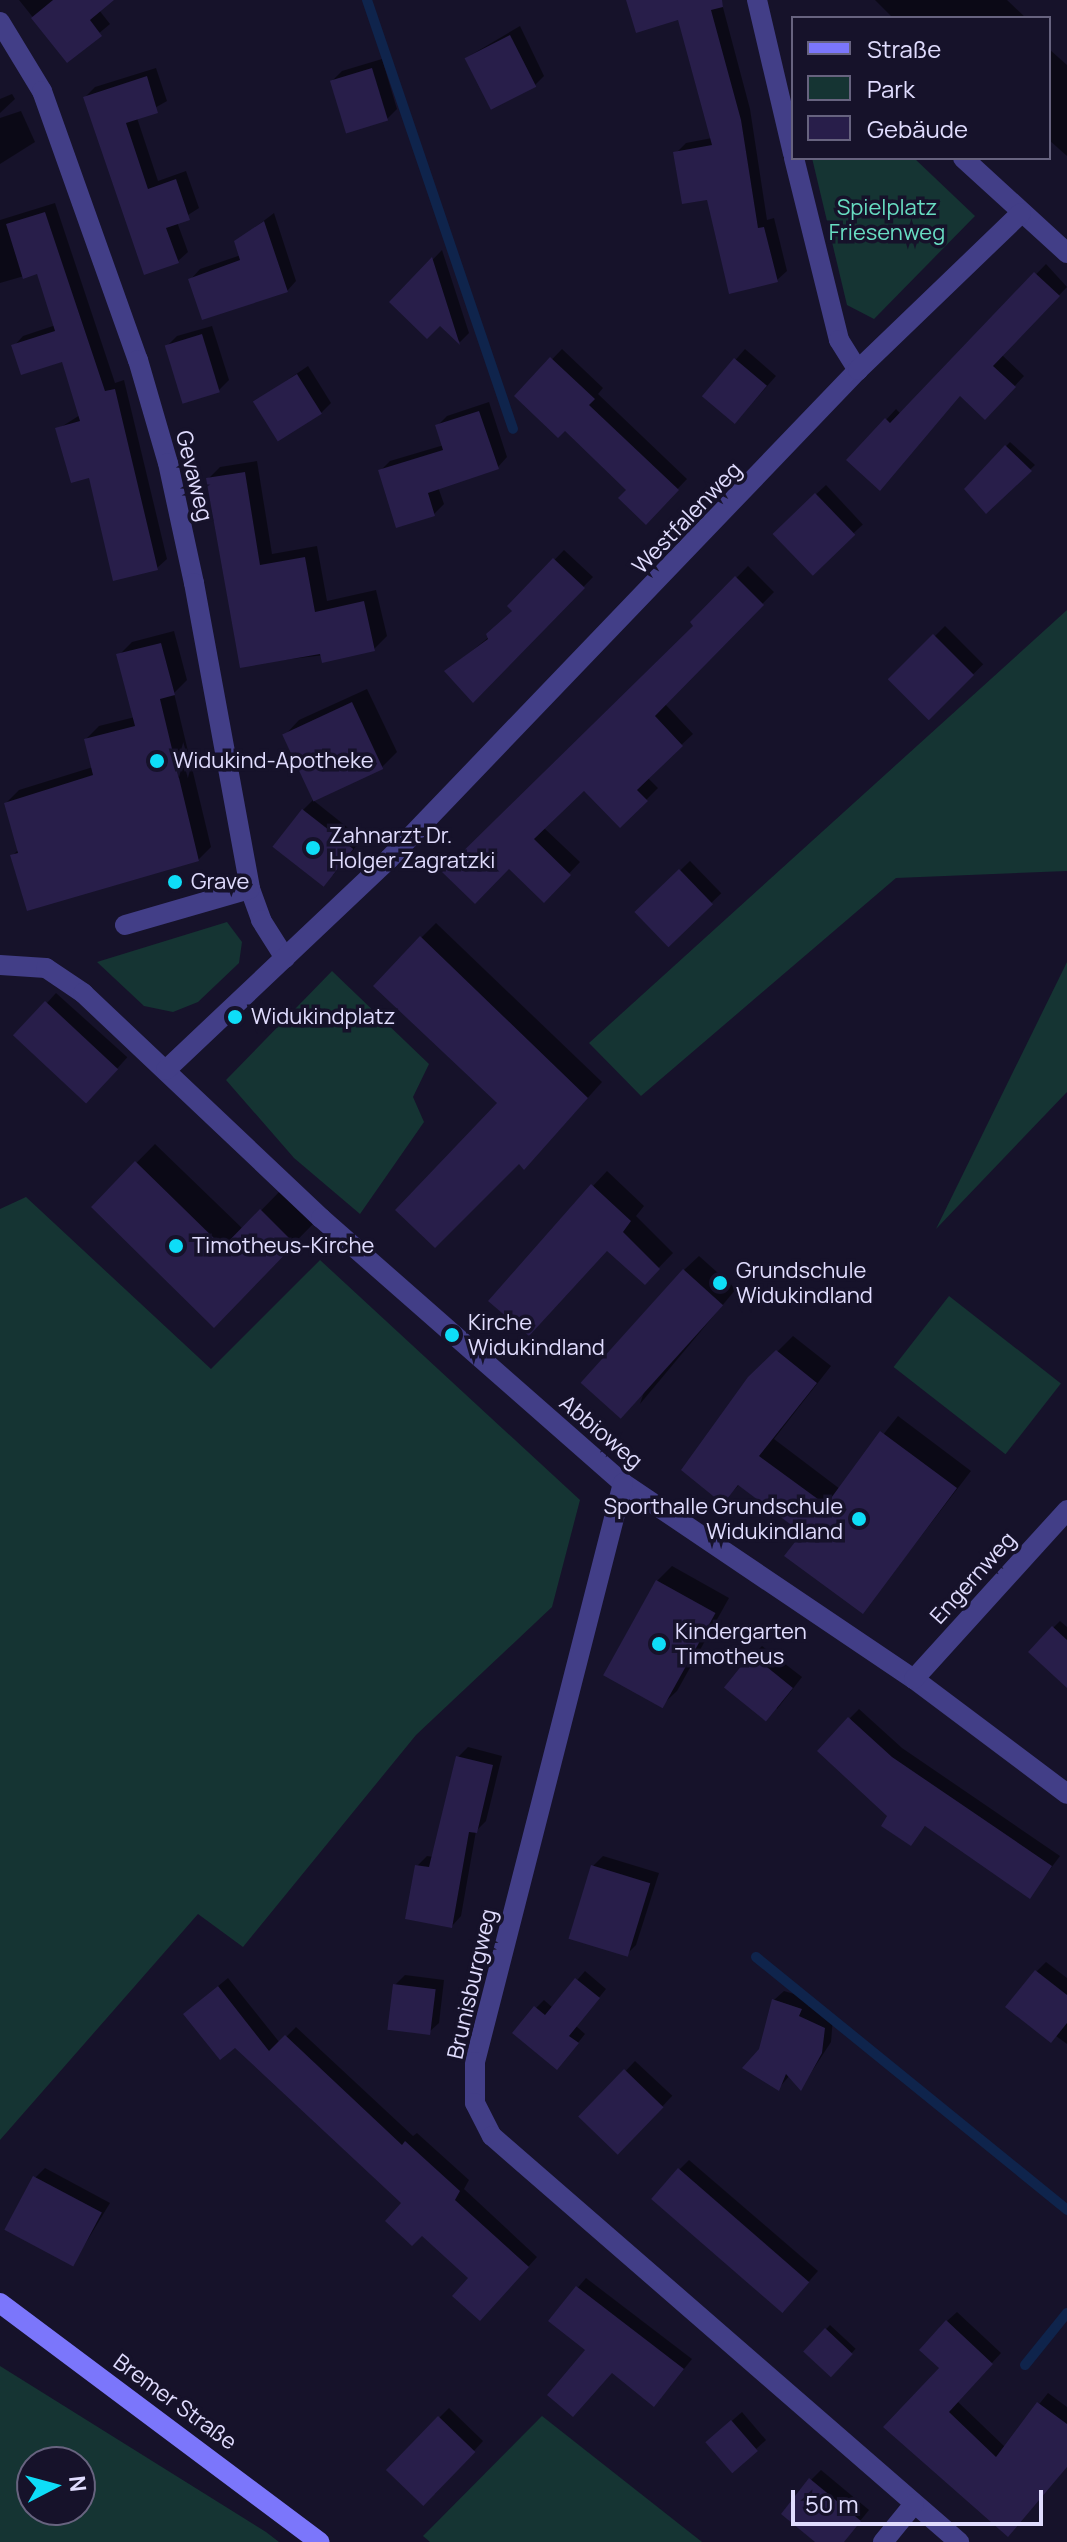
<!DOCTYPE html>
<html>
<head>
<meta charset="utf-8">
<style>
	body { margin:0 }
	#map { position:relative; width:1067px; height:2542px; overflow:hidden; background:#16122a; font-family:Manrope,sans-serif }
	div>[style] { position:absolute }
	[style*='--x'] { left:calc(var(--x)*1px); top:calc(var(--y)*1px); width:calc(var(--w)*1px); rotate:calc(var(--a)*1deg) }
	.green>* { inset:0; background:#153433; transform-origin:0 0 }
	.shadow>* { inset:0; background:#0007; transform-origin:0 0 }
	.stream>* { height:10px; margin:-5px; padding:0 5px; transform-origin:5px; border-radius:5px; background:#0f244c }
	.building>* { inset:0; background:#281e4a; transform-origin:0 0 }
	.minor>* { height:20px; margin:-10px; padding:0 10px; transform-origin:10px; border-radius:10px; background:#423e87 }
	.secondary>* { height:20px; margin:-10px; padding:0 10px; transform-origin:10px; border-radius:10px; background:#7b76fb }
	.dots>* { width:22px; height:22px; translate:-50% -50%; box-sizing:border-box; border:4px solid #16122a; border-radius:50% }
	span { translate:-50% -50%; white-space:nowrap; text-align:center; line-height:1.15; -webkit-text-stroke:7px #16122a; paint-order:stroke }
	.park-label { font-size:22px; color:#68ddc2 }
	.street-label { font-size:22px; color:#e0dcfe }
	.poi-label { font-size:22px; color:#e0dcfe }
	.left { translate:0 -50%; text-align:left }
	.right { translate:-100% -50%; text-align:right }
	.legend { position:absolute; left:791px; top:16px; width:260px; height:144px; box-sizing:border-box; background:#16122a; border:2px solid #67637f; margin:0; padding:10px 14px; list-style:none; font-size:24px; color:#e0dcfe }
	.legend li { display:flex; align-items:center; gap:16px; height:40px }
	.legend b { width:40px; border:2px solid #67637f }
	.north { position:absolute; left:16px; top:2446px; width:80px; height:80px; box-sizing:border-box; background:#16122a; border:2px solid #67637f; border-radius:50%; rotate:84deg; font-size:22px; font-weight:700; line-height:32px; text-align:center; color:#e0dcfe }
	.north::after { content:''; display:block; margin:auto; width:28px; height:36px; background:#0eddf7; clip-path:polygon(50% 0,100% 100%,50% 72%,0 100%) }
	.scale { position:absolute; left:791px; top:2490px; width:252px; height:36px; box-sizing:border-box; border:4px solid #e0dcfe; border-top:0; padding-left:10px; font-size:24px; line-height:28px; white-space:nowrap; color:#e0dcfe; -webkit-text-stroke:6px #16122a; paint-order:stroke }
</style>
</head>
<body>
<div id="map">
	<div class="green">
		<div style="clip-path:polygon(812px 158px,914px 158px,975px 216px,874px 319px,847px 305px)"></div>
		<div style="clip-path:polygon(1067px 610px,1067px 871px,896px 878px,641px 1096px,589px 1043px)"></div>
		<div style="clip-path:polygon(227px 922px,242px 942px,239px 963px,198px 1002px,173px 1012px,144px 1006px,97px 962px)"></div>
		<div style="clip-path:polygon(1067px 962px,1067px 1092px,936px 1229px)"></div>
		<div style="clip-path:polygon(332px 971px,429px 1064px,413px 1097px,424px 1122px,360px 1214px,294px 1158px,226px 1080px)"></div>
		<div style="clip-path:polygon(26px 1197px,211px 1369px,320px 1260px,580px 1500px,552px 1607px,416px 1735px,243px 1947px,198px 1914px,0 2140px,0 1209px)"></div>
		<div style="left:949px;top:1296px;width:142px;height:90px;rotate:38deg"></div>
		<div style="clip-path:polygon(evenodd,0 2366px,266px 2532px,279px 2542px,0 2542px,0 2366px,32px 2462px,80px 2462px,80px 2510px,32px 2510px,32px 2462px)"></div>
		<div style="clip-path:polygon(542px 2416px,702px 2542px,430px 2542px,423px 2536px)"></div>
	</div>
	<div class="shadow">
		<div style="clip-path:polygon(19px 0,111px 0,99px 10px,110px 24px,67px 60px)"></div>
		<div style="clip-path:polygon(628px 0,721px 0,750px 109px,767px 220px,774px 218px,787px 271px,777px 280px,676px 153px,686px 143px,712px 138px,679px 18px)"></div>
		<div style="clip-path:polygon(875px 0,1007px 0,1026px 18px,893px 18px)"></div>
		<div style="clip-path:polygon(520px 26px,544px 76px,534px 86px,466px 58px)"></div>
		<div style="clip-path:polygon(1049px 49px,1067px 65px,1067px 156px,1049px 140px)"></div>
		<div style="clip-path:polygon(382px 59px,397px 109px,387px 119px,332px 81px,342px 71px)"></div>
		<div style="clip-path:polygon(156px 68px,167px 101px,137px 118px,158px 181px,186px 171px,199px 208px,177px 222px,188px 252px,178px 261px,85px 97px,95px 87px)"></div>
		<div style="clip-path:polygon(12px 94px,15px 99px,0 113px,0 99px)"></div>
		<div style="clip-path:polygon(21px 111px,35px 142px,0 164px,0 118px)"></div>
		<div style="clip-path:polygon(55px 203px,115px 383px,124px 380px,167px 559px,157px 568px,58px 429px,80px 415px,63px 360px,14px 346px,23px 336px,56px 325px,38px 272px,0 283px,0 220px)"></div>
		<div style="clip-path:polygon(274px 213px,296px 281px,287px 291px,191px 279px,200px 269px,241px 255px,236px 242px)"></div>
		<div style="clip-path:polygon(442px 250px,469px 333px,460px 342px,440px 323px,392px 302px)"></div>
		<div style="clip-path:polygon(1046px 264px,1067px 287px,1002px 355px,1024px 376px,985px 418px,960px 394px,849px 460px,896px 409px,901px 414px)"></div>
		<div style="clip-path:polygon(212px 326px,229px 380px,219px 390px,167px 346px,177px 336px)"></div>
		<div style="clip-path:polygon(562px 349px,603px 388px,598px 394px,687px 479px,646px 522px,628px 490px,565px 428px,517px 396px)"></div>
		<div style="left:745px;top:349px;width:41px;height:62px;rotate:41deg"></div>
		<div style="clip-path:polygon(308px 366px,331px 403px,321px 413px,255px 402px)"></div>
		<div style="clip-path:polygon(489px 402px,507px 457px,498px 467px,438px 487px,444px 504px,434px 514px,380px 471px,390px 461px,444px 445px,437px 426px,447px 416px)"></div>
		<div style="clip-path:polygon(1010px 442px,1035px 465px,986px 511px,966px 489px)"></div>
		<div style="clip-path:polygon(257px 461px,272px 554px,317px 546px,327px 601px,376px 590px,387px 636px,374px 649px,242px 665px,208px 479px,220px 467px)"></div>
		<div style="left:826px;top:485px;width:54px;height:70px;rotate:47deg"></div>
		<div style="clip-path:polygon(564px 550px,593px 577px,473px 700px,447px 671px,489px 637px,515px 610px,510px 606px)"></div>
		<div style="clip-path:polygon(748px 566px,774px 592px,665px 704px,693px 734px,647px 777px,658px 788px,620px 826px,584px 788px,543px 827px,580px 862px,544px 900px,509px 866px,696px 626px,693px 622px)"></div>
		<div style="left:945px;top:626px;width:54px;height:75px;rotate:45deg"></div>
		<div style="clip-path:polygon(174px 631px,187px 680px,174px 693px,211px 847px,198px 860px,12px 856px,19px 849px,6px 803px,19px 790px,93px 767px,86px 739px,99px 726px,135px 717px,119px 655px,132px 642px)"></div>
		<div style="clip-path:polygon(367px 689px,397px 752px,382px 767px,314px 798px,285px 735px,299px 720px)"></div>
		<div style="clip-path:polygon(313px 800px,362px 839px,333px 875px,303px 810px)"></div>
		<div style="left:690px;top:861px;width:45px;height:74px;rotate:46deg"></div>
		<div style="clip-path:polygon(436px 923px,602px 1082px,539px 1152px,500px 1103px,421px 938px)"></div>
		<div style="left:56px;top:993px;width:96px;height:58px;rotate:42deg"></div>
		<div style="clip-path:polygon(155px 1144px,243px 1229px,280px 1191px,313px 1224px,214px 1325px,93px 1207px)"></div>
		<div style="clip-path:polygon(607px 1171px,644px 1206px,636px 1216px,673px 1253px,645px 1282px,593px 1186px)"></div>
		<div style="clip-path:polygon(699px 1256px,736px 1289px,640px 1404px,684px 1270px)"></div>
		<div style="clip-path:polygon(793px 1336px,831px 1366px,774px 1439px,840px 1489px,898px 1416px,971px 1471px,863px 1612px,805px 1532px,740px 1484px,723px 1501px,750px 1379px)"></div>
		<div style="clip-path:polygon(672px 1566px,729px 1598px,677px 1691px,662px 1705px,657px 1581px)"></div>
		<div style="clip-path:polygon(1060px 1621px,1067px 1627px,1067px 1685px,1050px 1631px)"></div>
		<div style="clip-path:polygon(762px 1646px,802px 1677px,777px 1709px,752px 1656px)"></div>
		<div style="clip-path:polygon(859px 1709px,902px 1748px,1060px 1856px,1030px 1896px,927px 1824px,910px 1844px,890px 1816px,850px 1718px)"></div>
		<div style="clip-path:polygon(468px 1747px,502px 1756px,486px 1821px,476px 1831px,461px 1916px,452px 1926px,417px 1866px,427px 1856px,434px 1857px,458px 1757px)"></div>
		<div style="clip-path:polygon(603px 1856px,659px 1873px,636px 1945px,626px 1955px,593px 1866px)"></div>
		<div style="clip-path:polygon(1046px 1962px,1067px 1978px,1067px 2044px,1056px 2036px,1037px 1971px)"></div>
		<div style="clip-path:polygon(585px 1971px,606px 1989px,576px 2026px,585px 2034px,565px 2059px,536px 2008px,544px 2000px,553px 2008px)"></div>
		<div style="clip-path:polygon(405px 1975px,444px 1980px,439px 2023px,429px 2032px,395px 1985px)"></div>
		<div style="clip-path:polygon(228px 1978px,280px 2043px,296px 2027px,413px 2136px,417px 2133px,469px 2180px,464px 2189px,537px 2257px,490px 2309px,471px 2277px,403px 2202px,196px 2004px)"></div>
		<div style="clip-path:polygon(784px 1991px,811px 1999px,808px 2006px,833px 2018px,831px 2042px,801px 2088px,790px 2075px,779px 2088px,761px 2050px,774px 2000px)"></div>
		<div style="left:635px;top:2061px;width:51px;height:77px;rotate:43deg"></div>
		<div style="clip-path:polygon(689px 2160px,818px 2271px,790px 2303px,679px 2170px)"></div>
		<div style="clip-path:polygon(45px 2168px,110px 2203px,73px 2264px,35px 2178px)"></div>
		<div style="clip-path:polygon(586px 2278px,692px 2359px,663px 2395px,613px 2371px,550px 2320px)"></div>
		<div style="clip-path:polygon(957px 2312px,1001px 2353px,957px 2401px,1005px 2447px,1048px 2393px,1067px 2407px,1067px 2466px,1018px 2524px,886px 2426px,942px 2368px,947px 2321px)"></div>
		<div style="left:830px;top:2325px;width:35px;height:35px;rotate:43deg"></div>
		<div style="clip-path:polygon(449px 2408px,483px 2441px,435px 2494px,439px 2418px)"></div>
		<div style="clip-path:polygon(742px 2412px,766px 2440px,733px 2470px,718px 2433px)"></div>
		<div style="clip-path:polygon(821px 2470px,869px 2510px,843px 2542px,818px 2542px,811px 2480px)"></div>
	</div>
	<div class="stream">
		<div style="--x:367;--y:0;--w:453;--a:71.2"></div>
		<div style="--x:756;--y:1957;--w:401;--a:39.1"></div>
		<div style="--x:1025;--y:2365;--w:67;--a:-51.1"></div>
	</div>
	<div class="building">
		<div style="clip-path:polygon(53px 0,114px 0,90px 20px,102px 36px,67px 63px,31px 18px)"></div>
		<div style="clip-path:polygon(626px 0,722px 0,723px 7px,711px 10px,741px 120px,758px 228px,764px 227px,778px 282px,729px 294px,707px 200px,682px 204px,673px 152px,712px 145px,678px 20px,636px 33px)"></div>
		<div style="left:510px;top:35px;width:58px;height:51px;rotate:63deg"></div>
		<div style="left:372px;top:68px;width:55px;height:44px;rotate:73deg"></div>
		<div style="clip-path:polygon(147px 76px,158px 113px,126px 123px,148px 189px,176px 179px,190px 220px,166px 228px,179px 263px,144px 275px,83px 97px)"></div>
		<div style="clip-path:polygon(45px 212px,105px 391px,115px 389px,158px 570px,113px 581px,89px 478px,71px 483px,55px 428px,80px 421px,62px 362px,21px 375px,11px 345px,55px 331px,37px 274px,23px 279px,6px 224px)"></div>
		<div style="clip-path:polygon(264px 221px,288px 292px,202px 320px,188px 279px,240px 260px,234px 241px)"></div>
		<div style="clip-path:polygon(432px 257px,460px 345px,440px 326px,427px 339px,389px 302px)"></div>
		<div style="clip-path:polygon(1034px 272px,1060px 296px,993px 366px,1016px 387px,985px 420px,960px 396px,880px 491px,846px 460px,885px 418px,890px 423px)"></div>
		<div style="left:202px;top:334px;width:61px;height:39px;rotate:73deg"></div>
		<div style="clip-path:polygon(550px 357px,595px 399px,589px 405px,679px 490px,646px 525px,618px 498px,626px 490px,565px 431px,558px 438px,514px 396px)"></div>
		<div style="left:734px;top:358px;width:43px;height:50px;rotate:40deg"></div>
		<div style="left:297px;top:374px;width:47px;height:52px;rotate:58deg"></div>
		<div style="clip-path:polygon(479px 411px,499px 469px,428px 493px,435px 516px,396px 528px,378px 470px,443px 450px,435px 425px)"></div>
		<div style="clip-path:polygon(1005px 445px,1032px 471px,986px 514px,964px 489px)"></div>
		<div style="clip-path:polygon(245px 472px,260px 565px,305px 557px,315px 612px,364px 601px,375px 651px,322px 663px,320px 654px,240px 668px,206px 478px)"></div>
		<div style="left:815px;top:493px;width:58px;height:59px;rotate:46deg"></div>
		<div style="clip-path:polygon(553px 558px,585px 588px,473px 703px,444px 671px,488px 639px,486px 634px,512px 611px,507px 606px)"></div>
		<div style="clip-path:polygon(735px 576px,764px 605px,655px 716px,683px 746px,637px 790px,648px 801px,620px 828px,584px 791px,534px 839px,571px 875px,544px 903px,509px 869px,475px 904px,442px 872px,693px 626px,690px 622px)"></div>
		<div style="left:933px;top:634px;width:58px;height:64px;rotate:45deg"></div>
		<div style="clip-path:polygon(161px 643px,175px 695px,160px 699px,199px 861px,27px 911px,10px 855px,18px 853px,4px 803px,93px 775px,84px 739px,135px 726px,116px 654px)"></div>
		<div style="left:352px;top:702px;width:74px;height:77px;rotate:65deg"></div>
		<div style="left:302px;top:809px;width:65px;height:48px;rotate:38deg"></div>
		<div style="left:679px;top:869px;width:49px;height:62px;rotate:46deg"></div>
		<div style="clip-path:polygon(420px 936px,588px 1098px,524px 1170px,519px 1164px,435px 1248px,395px 1210px,497px 1103px,373px 986px)"></div>
		<div style="left:45px;top:1001px;width:100px;height:47px;rotate:43deg"></div>
		<div style="clip-path:polygon(135px 1161px,223px 1247px,260px 1209px,295px 1244px,214px 1328px,91px 1207px)"></div>
		<div style="clip-path:polygon(591px 1184px,631px 1221px,623px 1232px,660px 1269px,645px 1285px,607px 1251px,529px 1336px,488px 1301px)"></div>
		<div style="left:683px;top:1269px;width:54px;height:153px;rotate:42deg"></div>
		<div style="clip-path:polygon(776px 1350px,817px 1383px,759px 1456px,826px 1505px,880px 1431px,957px 1488px,863px 1614px,784px 1556px,802px 1533px,738px 1485px,723px 1504px,681px 1470px,748px 1377px)"></div>
		<div style="left:656px;top:1580px;width:68px;height:109px;rotate:29deg"></div>
		<div style="clip-path:polygon(1052px 1626px,1067px 1640px,1067px 1688px,1028px 1652px)"></div>
		<div style="left:751px;top:1654px;width:54px;height:43px;rotate:39deg"></div>
		<div style="clip-path:polygon(848px 1717px,892px 1757px,1052px 1866px,1030px 1899px,925px 1826px,911px 1846px,881px 1826px,887px 1816px,817px 1751px)"></div>
		<div style="clip-path:polygon(456px 1756px,493px 1765px,477px 1833px,469px 1832px,452px 1928px,405px 1919px,415px 1865px,429px 1867px)"></div>
		<div style="left:591px;top:1865px;width:62px;height:77px;rotate:17deg"></div>
		<div style="clip-path:polygon(1035px 1970px,1067px 1995px,1067px 2023px,1051px 2043px,1005px 2007px)"></div>
		<div style="clip-path:polygon(575px 1978px,600px 1998px,569px 2036px,579px 2043px,557px 2070px,512px 2033px,534px 2006px,545px 2015px)"></div>
		<div style="left:393px;top:1984px;width:43px;height:46px;rotate:7deg"></div>
		<div style="clip-path:polygon(218px 1986px,269px 2051px,285px 2035px,402px 2145px,405px 2141px,460px 2191px,455px 2200px,529px 2267px,480px 2321px,452px 2296px,468px 2278px,422px 2236px,412px 2246px,385px 2221px,401px 2203px,235px 2048px,220px 2060px,183px 2014px)"></div>
		<div style="clip-path:polygon(772px 1999px,802px 2009px,799px 2016px,825px 2028px,822px 2053px,801px 2091px,786px 2074px,779px 2091px,742px 2068px,759px 2049px)"></div>
		<div style="left:624px;top:2069px;width:55px;height:66px;rotate:44deg"></div>
		<div style="left:678px;top:2168px;width:174px;height:41px;rotate:41deg"></div>
		<div style="left:33px;top:2176px;width:78px;height:61px;rotate:28deg"></div>
		<div style="clip-path:polygon(576px 2286px,684px 2369px,654px 2407px,612px 2373px,573px 2417px,547px 2395px,585px 2350px,548px 2321px)"></div>
		<div style="clip-path:polygon(946px 2320px,993px 2364px,949px 2412px,996px 2457px,1037px 2402px,1067px 2424px,1067px 2467px,1008px 2537px,883px 2427px,939px 2368px,919px 2350px)"></div>
		<div style="left:825px;top:2328px;width:38px;height:32px;rotate:43deg"></div>
		<div style="left:438px;top:2416px;width:52px;height:75px;rotate:44deg"></div>
		<div style="left:731px;top:2420px;width:41px;height:34px;rotate:49deg"></div>
		<div style="clip-path:polygon(809px 2478px,861px 2521px,844px 2542px,815px 2542px,781px 2514px)"></div>
	</div>
	<div class="minor">
		<div style="--x:757;--y:0;--w:158;--a:76.8"></div>
		<div style="--x:0;--y:22;--w:81;--a:58.7"></div>
		<div style="--x:42;--y:91;--w:286;--a:70.4"></div>
		<div style="--x:138;--y:360;--w:107;--a:73.8"></div>
		<div style="--x:168;--y:463;--w:123;--a:77.8"></div>
		<div style="--x:194;--y:583;--w:311;--a:79.6"></div>
		<div style="--x:250;--y:889;--w:33;--a:70"></div>
		<div style="--x:261;--y:920;--w:45;--a:57.7"></div>
		<div style="--x:794;--y:158;--w:187;--a:76.1"></div>
		<div style="--x:839;--y:340;--w:36;--a:58"></div>
		<div style="--x:963;--y:158;--w:141;--a:42.4"></div>
		<div style="--x:125;--y:925;--w:130;--a:-16.1"></div>
		<div style="--x:0;--y:965;--w:46;--a:3.7"></div>
		<div style="--x:46;--y:968;--w:45;--a:34"></div>
		<div style="--x:83;--y:993;--w:328;--a:43.4"></div>
		<div style="--x:321;--y:1218;--w:402;--a:41.3"></div>
		<div style="--x:623;--y:1483;--w:351;--a:34"></div>
		<div style="--x:914;--y:1679;--w:191;--a:36.9"></div>
		<div style="--x:166;--y:1070;--w:307;--a:-43.4"></div>
		<div style="--x:389;--y:859;--w:678;--a:-46.2"></div>
		<div style="--x:858;--y:370;--w:226;--a:-43.9"></div>
		<div style="--x:623;--y:1483;--w:598;--a:104.34"></div>
		<div style="--x:475;--y:2062;--w:41;--a:90"></div>
		<div style="--x:475;--y:2103;--w:37;--a:63"></div>
		<div style="--x:492;--y:2136;--w:619;--a:41"></div>
		<div style="--x:914;--y:1679;--w:228;--a:-47.8"></div>
		<div style="--x:883;--y:2542;--w:49;--a:-50.8"></div>
	</div>
	<div class="secondary">
		<div style="--x:0;--y:2303;--w:399;--a:36.8"></div>
	</div>
	<div class="dots">
		<div style="left:157px;top:761px;background:#0eddf7"></div>
		<div style="left:313px;top:848px;background:#0eddf7"></div>
		<div style="left:175px;top:882px;background:#0eddf7"></div>
		<div style="left:235px;top:1017px;background:#0eddf7"></div>
		<div style="left:176px;top:1246px;background:#0eddf7"></div>
		<div style="left:720px;top:1283px;background:#0eddf7"></div>
		<div style="left:452px;top:1335px;background:#0eddf7"></div>
		<div style="left:859px;top:1519px;background:#0eddf7"></div>
		<div style="left:659px;top:1644px;background:#0eddf7"></div>
	</div>
	<div class="park-label">
		<span style="left:887px;top:220px">Spielplatz<br>Friesenweg</span>
	</div>
	<div class="street-label">
		<span style="left:194px;top:476px;rotate:76deg">Gevaweg</span>
		<span style="left:687px;top:518px;rotate:-46deg">Westfalenweg</span>
		<span style="left:601px;top:1432px;rotate:40deg">Abbioweg</span>
		<span style="left:973px;top:1578px;rotate:-48deg">Engernweg</span>
		<span style="left:472px;top:1984px;rotate:-77deg">Brunisburgweg</span>
		<span style="left:175px;top:2402px;rotate:36deg">Bremer Straße</span>
	</div>
	<div class="poi-label">
		<span class="left" style="left:173px;top:761px">Widukind-Apotheke</span>
		<span class="left" style="left:329px;top:848px">Zahnarzt Dr.<br>Holger Zagratzki</span>
		<span class="left" style="left:191px;top:882px">Grave</span>
		<span class="left" style="left:251px;top:1017px">Widukindplatz</span>
		<span class="left" style="left:192px;top:1246px">Timotheus-Kirche</span>
		<span class="left" style="left:736px;top:1283px">Grundschule<br>Widukindland</span>
		<span class="left" style="left:468px;top:1335px">Kirche<br>Widukindland</span>
		<span class="right" style="left:843px;top:1519px">Sporthalle Grundschule<br>Widukindland</span>
		<span class="left" style="left:675px;top:1644px">Kindergarten<br>Timotheus</span>
	</div>
	<ul class="legend">
	<li><b style="height:10px;background:#7b76fb"></b>Straße</li>
	<li><b style="height:22px;background:#153433"></b>Park</li>
	<li><b style="height:22px;background:#281e4a"></b>Gebäude</li>
	</ul>
	<div class="north">N</div>
	<div class="scale">50 m</div>
</div>
</body>
</html>
